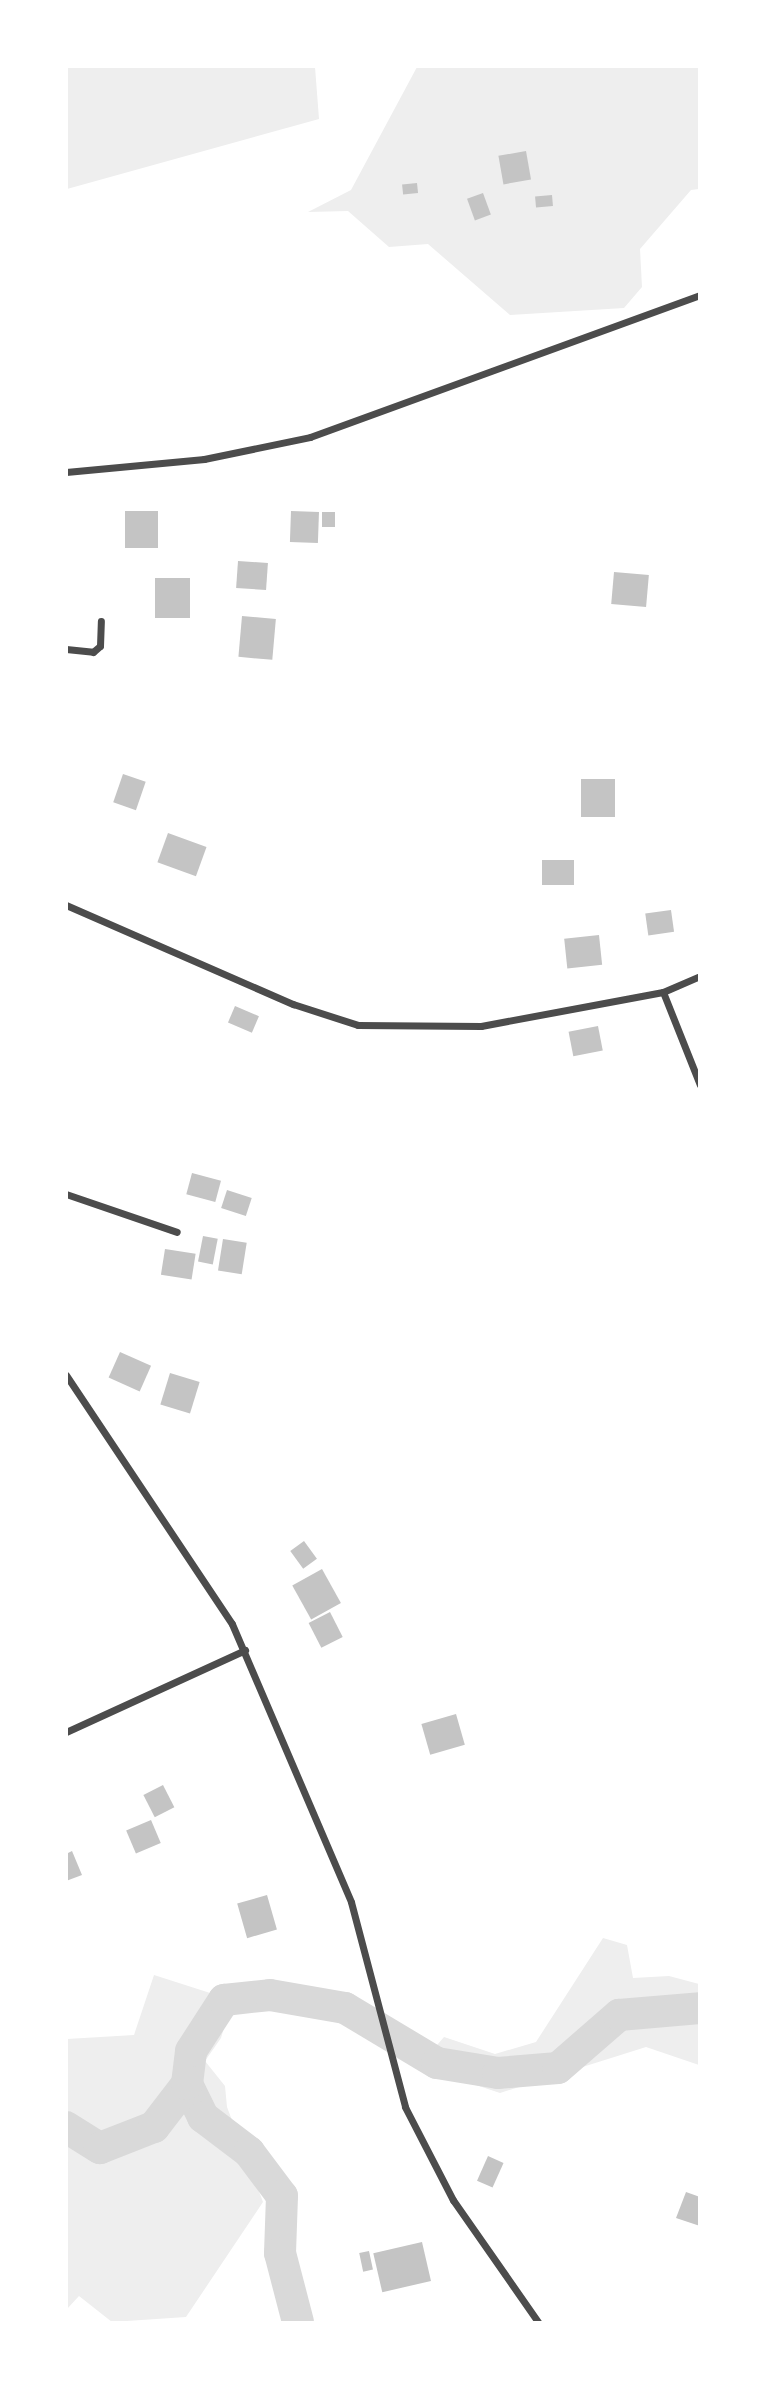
<!DOCTYPE html>
<html>
<head>
<meta charset="utf-8">
<style>
	body { margin:0 }
	#map { position:relative; width:766px; height:2389px; overflow:hidden; background:#fff; font-family:"PT Sans Narrow",sans-serif }
	div>[style] { position:absolute }
	[style*='--x'] { left:calc(var(--x)*1px); top:calc(var(--y)*1px); width:calc(var(--w)*1px); rotate:calc(var(--a)*1deg) }
	.green>* { inset:0; background:#eee }
	.river>* { height:32px; margin:-16px; padding:0 16px; transform-origin:16px; border-radius:16px; background:#d9d9d9 }
	.building>* { inset:0; background:#c4c4c4; transform-origin:0 0 }
	.minor>* { height:7px; margin:-3.5px; padding:0 3.5px; transform-origin:3.5px; border-radius:3.5px; background:#4c4c4c }
	span { translate:-50% -50%; white-space:nowrap; text-align:center; line-height:1.15; -webkit-text-stroke:7px #fff; paint-order:stroke }
	.frame { position:absolute; inset:0; border:68px solid #fff; pointer-events:none }
</style>
</head>
<body>
<div id="map">
	<div class="green">
		<div style="clip-path:polygon(67px 66px,315px 67px,319px 119px,67px 189px)"></div>
		<div style="clip-path:polygon(417px 67px,699px 67px,699px 189px,691px 190px,640px 249px,642px 287px,624px 308px,510px 315px,428px 244px,389px 247px,348px 211px,308px 212px,351px 190px)"></div>
		<div style="clip-path:polygon(603px 1938px,627px 1945px,633px 1978px,669px 1976px,699px 1984px,699px 2065px,646px 2047px,500px 2093px,419px 2066px,444px 2037px,495px 2054px,536px 2042px)"></div>
		<div style="clip-path:polygon(154px 1975px,232px 2000px,221px 2038px,205px 2061px,225px 2086px,227px 2107px,263px 2202px,186px 2317px,112px 2322px,79px 2296px,67px 2309px,67px 2039px,134px 2035px)"></div>
	</div>
	<div class="river">
		<div style="--x:187;--y:2084;--w:37;--a:64"></div>
		<div style="--x:203;--y:2117;--w:58;--a:37.3"></div>
		<div style="--x:249;--y:2152;--w:55;--a:53.1"></div>
		<div style="--x:282;--y:2196;--w:57;--a:92"></div>
		<div style="--x:280;--y:2253;--w:71;--a:75.4"></div>
		<div style="--x:66;--y:2127;--w:40;--a:32"></div>
		<div style="--x:100;--y:2148;--w:58;--a:-21.3"></div>
		<div style="--x:154;--y:2127;--w:54;--a:-52.5"></div>
		<div style="--x:187;--y:2084;--w:33;--a:-83"></div>
		<div style="--x:191;--y:2051;--w:61;--a:-57.1"></div>
		<div style="--x:224;--y:2000;--w:46;--a:-6.2"></div>
		<div style="--x:270;--y:1995;--w:76;--a:9.8"></div>
		<div style="--x:345;--y:2008;--w:107;--a:30.9"></div>
		<div style="--x:437;--y:2063;--w:62;--a:9.3"></div>
		<div style="--x:498;--y:2073;--w:60;--a:-4.8"></div>
		<div style="--x:558;--y:2068;--w:81;--a:-41"></div>
		<div style="--x:619;--y:2015;--w:81;--a:-4.9"></div>
	</div>
	<div class="building">
		<div style="left:526px;top:151px;width:29px;height:28px;rotate:80deg"></div>
		<div style="left:417px;top:183px;width:10px;height:15px;rotate:84deg"></div>
		<div style="left:483px;top:193px;width:23px;height:17px;rotate:70deg"></div>
		<div style="left:552px;top:195px;width:11px;height:17px;rotate:85deg"></div>
		<div style="left:125px;top:511px;width:33px;height:37px"></div>
		<div style="left:291px;top:511px;width:28px;height:31px;rotate:2deg"></div>
		<div style="left:322px;top:512px;width:13px;height:15px"></div>
		<div style="left:238px;top:561px;width:30px;height:27px;rotate:4deg"></div>
		<div style="left:614px;top:572px;width:35px;height:32px;rotate:5deg"></div>
		<div style="left:155px;top:578px;width:35px;height:40px"></div>
		<div style="left:242px;top:616px;width:34px;height:41px;rotate:5deg"></div>
		<div style="left:123px;top:774px;width:24px;height:30px;rotate:19deg"></div>
		<div style="left:581px;top:779px;width:34px;height:38px"></div>
		<div style="left:168px;top:833px;width:41px;height:31px;rotate:20deg"></div>
		<div style="left:542px;top:860px;width:32px;height:25px"></div>
		<div style="left:671px;top:910px;width:22px;height:26px;rotate:82deg"></div>
		<div style="left:599px;top:935px;width:30px;height:35px;rotate:84deg"></div>
		<div style="left:235px;top:1006px;width:26px;height:18px;rotate:23deg"></div>
		<div style="left:598px;top:1026px;width:25px;height:30px;rotate:79deg"></div>
		<div style="left:192px;top:1173px;width:30px;height:22px;rotate:15deg"></div>
		<div style="left:227px;top:1190px;width:26px;height:19px;rotate:18deg"></div>
		<div style="left:203px;top:1236px;width:15px;height:26px;rotate:11deg"></div>
		<div style="left:223px;top:1239px;width:24px;height:32px;rotate:9deg"></div>
		<div style="left:165px;top:1249px;width:31px;height:26px;rotate:9deg"></div>
		<div style="left:120px;top:1352px;width:34px;height:28px;rotate:24deg"></div>
		<div style="left:170px;top:1373px;width:31px;height:33px;rotate:17deg"></div>
		<div style="left:304px;top:1541px;width:22px;height:17px;rotate:54deg"></div>
		<div style="left:322px;top:1569px;width:39px;height:34px;rotate:61deg"></div>
		<div style="left:330px;top:1612px;width:28px;height:24px;rotate:63deg"></div>
		<div style="left:456px;top:1714px;width:32px;height:36px;rotate:74deg"></div>
		<div style="left:163px;top:1785px;width:25px;height:22px;rotate:63deg"></div>
		<div style="left:151px;top:1820px;width:25px;height:27px;rotate:67deg"></div>
		<div style="clip-path:polygon(72px 1851px,82px 1875px,66px 1881px,66px 1854px)"></div>
		<div style="left:267px;top:1895px;width:36px;height:31px;rotate:74deg"></div>
		<div style="left:488px;top:2156px;width:17px;height:27px;rotate:24deg"></div>
		<div style="clip-path:polygon(686px 2192px,700px 2197px,700px 2226px,676px 2218px)"></div>
		<div style="left:422px;top:2242px;width:40px;height:50px;rotate:77deg"></div>
		<div style="left:369px;top:2251px;width:19px;height:10px;rotate:78deg"></div>
	</div>
	<div class="minor">
		<div style="--x:66;--y:472;--w:139;--a:-5.4"></div>
		<div style="--x:204;--y:459;--w:108;--a:-11.7"></div>
		<div style="--x:310;--y:437;--w:415;--a:-20"></div>
		<div style="--x:66;--y:649;--w:27;--a:6"></div>
		<div style="--x:93;--y:652;--w:9;--a:-41"></div>
		<div style="--x:100;--y:646;--w:25;--a:-88"></div>
		<div style="--x:66;--y:905;--w:248;--a:23.6"></div>
		<div style="--x:293;--y:1004;--w:68;--a:17.9"></div>
		<div style="--x:358;--y:1025;--w:123;--a:0.5"></div>
		<div style="--x:481;--y:1026;--w:185;--a:-10.6"></div>
		<div style="--x:663;--y:992;--w:40;--a:-23.4"></div>
		<div style="--x:663;--y:992;--w:100;--a:68.3"></div>
		<div style="--x:66;--y:1194;--w:117;--a:18.9"></div>
		<div style="--x:66;--y:1375;--w:299;--a:56.3"></div>
		<div style="--x:232;--y:1624;--w:302;--a:66.8"></div>
		<div style="--x:351;--y:1902;--w:212;--a:75.2"></div>
		<div style="--x:405;--y:2107;--w:105;--a:62.7"></div>
		<div style="--x:453;--y:2200;--w:149;--a:55.1"></div>
		<div style="--x:66;--y:1732;--w:197;--a:-24.6"></div>
	</div>
	<div class="frame"></div>
</div>
</body>
</html>
